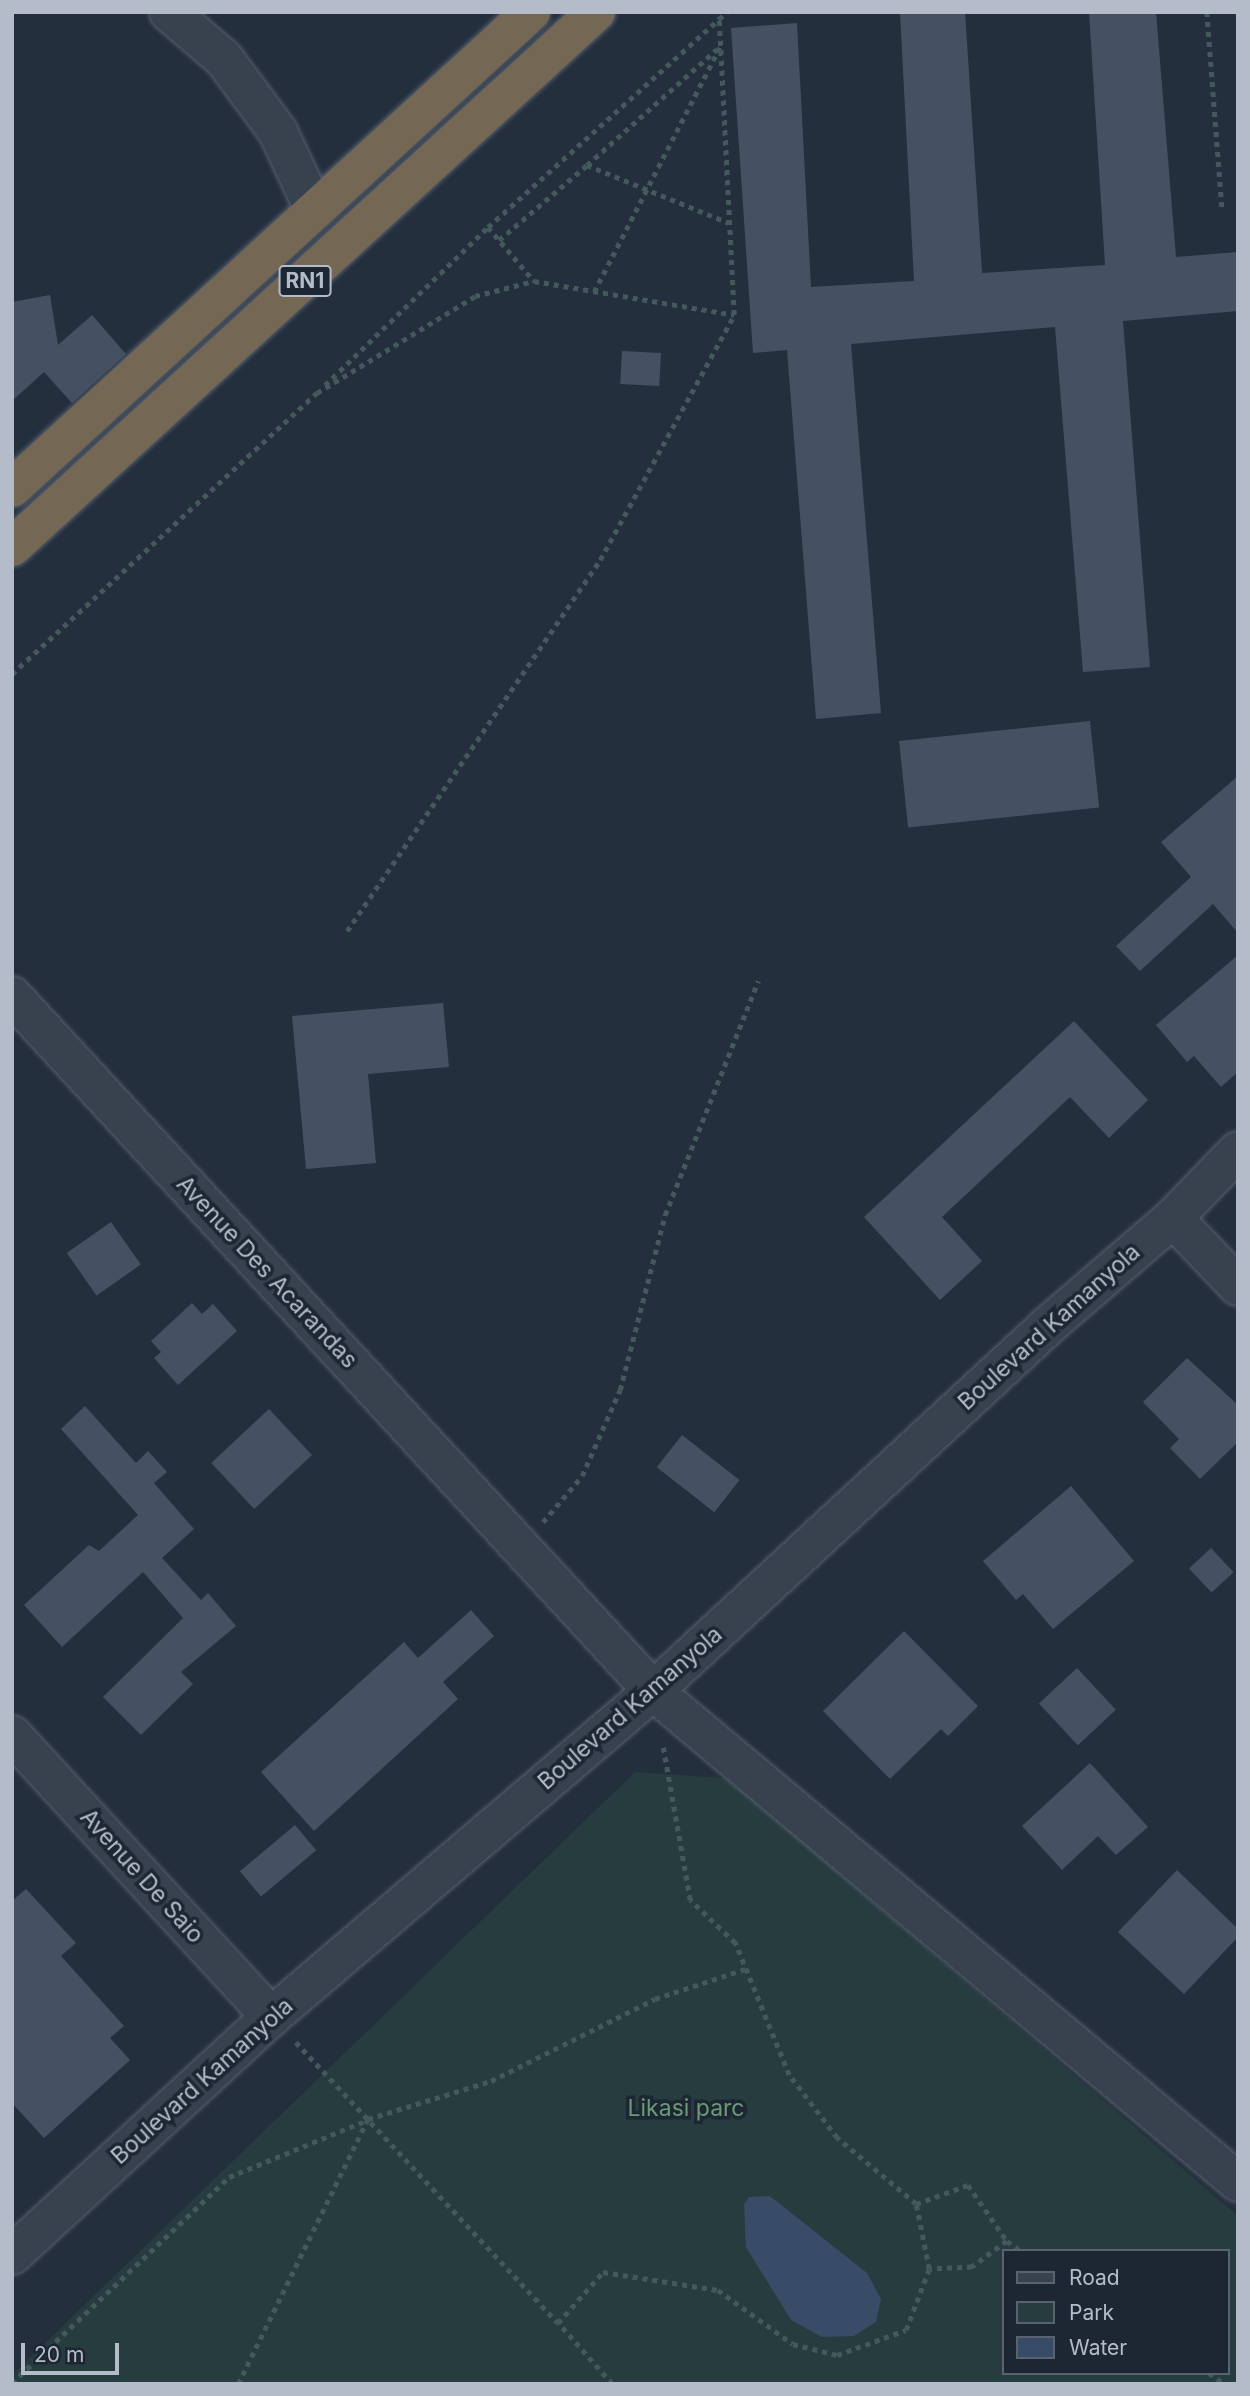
<!DOCTYPE html>
<html>
<head>
<meta charset="utf-8">
<style>
	body { margin:0 }
	#map { position:relative; width:1250px; height:2396px; overflow:hidden; background:#242f3e; font-family:Inter,sans-serif }
	div>[style] { position:absolute }
	[style*='--x'] { left:calc(var(--x)*1px); top:calc(var(--y)*1px); width:calc(var(--w)*1px); rotate:calc(var(--a)*1deg) }
	.green>* { inset:0; background:#263c3f }
	.water>* { inset:0; background:#394c67 }
	.building>* { inset:0; background:#455162; transform-origin:0 0 }
	.path>* { height:4.5px; margin-top:-2.25px; transform-origin:0; background:repeating-linear-gradient(90deg,#44595c 0 5px,transparent 0 10px) }
	.roads { filter:drop-shadow(0 0 2px #565f6c) drop-shadow(0 0 2px #565f6c) }
	.minor>* { height:38px; margin:-19px; padding:0 19px; transform-origin:19px; border-radius:19px; background:#38414e }
	.highway>* { height:38px; margin:-19px; padding:0 19px; transform-origin:19px; border-radius:19px; background:#746855 }
	span { translate:-50% -50%; white-space:nowrap; text-align:center; line-height:1.15; -webkit-text-stroke:7px #1d2633; paint-order:stroke }
	.shield-label span { padding:2px 5px; background:#1d2633; border:2px solid; border-radius:5px; -webkit-text-stroke-width:0 }
	.shield-label { font-size:21px; color:#b4bcc9; font-weight:700 }
	.street-label { font-size:23px; color:#b4bcc9 }
	.park-label { font-size:23px; color:#6b9a76 }
	.frame { position:absolute; inset:0; border:14px solid #b4bcc9; pointer-events:none }
	.legend { position:absolute; left:1002px; top:2249px; width:228px; height:126px; box-sizing:border-box; background:#1d2633; border:2px solid #59626f; margin:0; padding:9px 12px; list-style:none; font-size:21px; color:#b4bcc9 }
	.legend li { display:flex; align-items:center; gap:14px; height:35px }
	.legend b { width:35px; border:2px solid #59626f }
	.scale { position:absolute; left:21px; top:2343px; width:98px; height:32px; box-sizing:border-box; border:4px solid #b4bcc9; border-top:0; padding-left:9px; font-size:21px; line-height:24px; white-space:nowrap; color:#b4bcc9; -webkit-text-stroke:5px #1d2633; paint-order:stroke }
</style>
</head>
<body>
<div id="map">
	<div class="green">
		<div style="clip-path:polygon(evenodd,635px 1772px,741px 1779px,832px 1867px,1238px 2216px,1238px 2384px,12px 2384px,12px 2375px,635px 1772px,1003px 2251px,1227px 2251px,1227px 2373px,1003px 2373px,1003px 2251px)"></div>
	</div>
	<div class="water">
		<div style="clip-path:polygon(770px 2196px,867px 2273px,881px 2299px,876px 2322px,854px 2336px,822px 2337px,791px 2320px,746px 2247px,744px 2204px,749px 2197px)"></div>
	</div>
	<div class="building">
		<div style="clip-path:polygon(900px 12px,965px 12px,982px 273px,1105px 265px,1089px 12px,1156px 12px,1176px 257px,1238px 252px,1238px 311px,1123px 321px,1150px 667px,1083px 672px,1055px 327px,851px 344px,881px 713px,816px 719px,787px 350px,753px 353px,731px 28px,797px 23px,811px 287px,914px 281px)"></div>
		<div style="clip-path:polygon(50px 295px,58px 345px,92px 315px,126px 354px,72px 403px,44px 372px,12px 401px,12px 302px)"></div>
		<div style="left:622px;top:351px;width:39px;height:33px;rotate:3deg"></div>
		<div style="left:1090px;top:721px;width:87px;height:192px;rotate:84deg"></div>
		<div style="clip-path:polygon(1238px 776px,1238px 933px,1213px 904px,1140px 971px,1116px 946px,1191px 877px,1161px 842px)"></div>
		<div style="clip-path:polygon(1238px 955px,1238px 1072px,1221px 1087px,1194px 1056px,1187px 1062px,1156px 1025px)"></div>
		<div style="clip-path:polygon(443px 1003px,449px 1067px,368px 1074px,376px 1163px,306px 1169px,292px 1016px)"></div>
		<div style="clip-path:polygon(1074px 1021px,1148px 1100px,1109px 1138px,1070px 1097px,942px 1217px,982px 1261px,940px 1300px,864px 1217px)"></div>
		<div style="left:111px;top:1222px;width:52px;height:54px;rotate:55deg"></div>
		<div style="clip-path:polygon(192px 1303px,202px 1314px,213px 1304px,237px 1331px,178px 1385px,154px 1358px,161px 1352px,151px 1341px)"></div>
		<div style="clip-path:polygon(1187px 1358px,1238px 1405px,1238px 1442px,1200px 1479px,1170px 1448px,1179px 1439px,1143px 1402px)"></div>
		<div style="clip-path:polygon(85px 1406px,136px 1463px,148px 1451px,167px 1472px,154px 1483px,194px 1529px,162px 1558px,201px 1600px,208px 1593px,236px 1626px,181px 1672px,193px 1684px,141px 1735px,103px 1697px,183px 1618px,143px 1572px,62px 1647px,24px 1605px,89px 1545px,99px 1551px,138px 1515px,61px 1429px)"></div>
		<div style="left:269px;top:1409px;width:63px;height:79px;rotate:47deg"></div>
		<div style="left:682px;top:1435px;width:73px;height:41px;rotate:38deg"></div>
		<div style="clip-path:polygon(1071px 1486px,1134px 1561px,1053px 1629px,1023px 1594px,1016px 1600px,983px 1561px)"></div>
		<div style="left:1211px;top:1548px;width:33px;height:30px;rotate:47deg"></div>
		<div style="clip-path:polygon(471px 1610px,494px 1636px,443px 1682px,458px 1699px,314px 1831px,261px 1772px,404px 1642px,418px 1658px)"></div>
		<div style="clip-path:polygon(904px 1631px,978px 1706px,948px 1736px,941px 1729px,890px 1779px,823px 1711px)"></div>
		<div style="left:1077px;top:1668px;width:57px;height:52px;rotate:47deg"></div>
		<div style="clip-path:polygon(1090px 1763px,1148px 1827px,1116px 1855px,1098px 1836px,1062px 1870px,1022px 1826px)"></div>
		<div style="left:295px;top:1825px;width:33px;height:72px;rotate:50deg"></div>
		<div style="clip-path:polygon(1177px 1870px,1238px 1929px,1238px 1937px,1184px 1994px,1118px 1932px)"></div>
		<div style="clip-path:polygon(26px 1889px,76px 1943px,61px 1956px,124px 2026px,110px 2038px,130px 2060px,44px 2138px,12px 2103px,12px 1901px)"></div>
	</div>
	<div class="path">
		<div style="--x:1207;--y:12;--w:196;--a:85.6"></div>
		<div style="--x:587;--y:165;--w:174;--a:-41.7"></div>
		<div style="--x:488;--y:227;--w:71;--a:49.6"></div>
		<div style="--x:499;--y:240;--w:116;--a:-40.4"></div>
		<div style="--x:587;--y:165;--w:153;--a:22.2"></div>
		<div style="--x:594;--y:292;--w:276;--a:-62.8"></div>
		<div style="--x:325;--y:385;--w:227;--a:-44.1"></div>
		<div style="--x:488;--y:227;--w:311;--a:-42"></div>
		<div style="--x:12;--y:674;--w:415;--a:-42.7"></div>
		<div style="--x:317;--y:393;--w:185;--a:-31.5"></div>
		<div style="--x:475;--y:296;--w:61;--a:-14.3"></div>
		<div style="--x:534;--y:281;--w:203;--a:9.6"></div>
		<div style="--x:347;--y:931;--w:449;--a:-55.7"></div>
		<div style="--x:600;--y:560;--w:279;--a:-61.3"></div>
		<div style="--x:734;--y:315;--w:296;--a:-92.9"></div>
		<div style="--x:719;--y:19;--w:11;--a:-41"></div>
		<div style="--x:543;--y:1522;--w:60;--a:-49.7"></div>
		<div style="--x:582;--y:1476;--w:94;--a:-66.2"></div>
		<div style="--x:620;--y:1390;--w:181;--a:-75.6"></div>
		<div style="--x:665;--y:1215;--w:252;--a:-68.3"></div>
		<div style="--x:296;--y:2042;--w:384;--a:47"></div>
		<div style="--x:916;--y:2204;--w:55;--a:-20.1"></div>
		<div style="--x:968;--y:2185;--w:68;--a:55.1"></div>
		<div style="--x:1007;--y:2241;--w:44;--a:143.4"></div>
		<div style="--x:972;--y:2267;--w:42;--a:177.3"></div>
		<div style="--x:1007;--y:2241;--w:17;--a:36"></div>
		<div style="--x:1209;--y:2373;--w:19;--a:35"></div>
		<div style="--x:12;--y:2383;--w:299;--a:-43.5"></div>
		<div style="--x:229;--y:2177;--w:149;--a:-22.4"></div>
		<div style="--x:238;--y:2384;--w:295;--a:-63.9"></div>
		<div style="--x:368;--y:2119;--w:129;--a:-17.2"></div>
		<div style="--x:491;--y:2081;--w:183;--a:-26.6"></div>
		<div style="--x:655;--y:1999;--w:95;--a:-18.4"></div>
		<div style="--x:612;--y:2384;--w:81;--a:-131.5"></div>
		<div style="--x:558;--y:2323;--w:68;--a:-48.6"></div>
		<div style="--x:603;--y:2272;--w:116;--a:8.9"></div>
		<div style="--x:718;--y:2290;--w:92;--a:35.8"></div>
		<div style="--x:793;--y:2344;--w:45;--a:14"></div>
		<div style="--x:837;--y:2355;--w:73;--a:-19.9"></div>
		<div style="--x:906;--y:2330;--w:65;--a:-69.3"></div>
		<div style="--x:929;--y:2269;--w:66;--a:-101.3"></div>
		<div style="--x:916;--y:2204;--w:103;--a:-140.1"></div>
		<div style="--x:837;--y:2138;--w:79;--a:-127.3"></div>
		<div style="--x:789;--y:2075;--w:143;--a:-112.2"></div>
		<div style="--x:735;--y:1943;--w:62;--a:-136.3"></div>
		<div style="--x:690;--y:1900;--w:155;--a:-100"></div>
	</div>
	<div class="roads">
		<div class="minor">
			<div style="--x:169;--y:12;--w:72;--a:40.5"></div>
			<div style="--x:224;--y:59;--w:44;--a:53.4"></div>
			<div style="--x:250;--y:94;--w:47;--a:53.6"></div>
			<div style="--x:278;--y:132;--w:85;--a:64.9"></div>
			<div style="--x:12;--y:996;--w:945;--a:47.31"></div>
			<div style="--x:653;--y:1691;--w:764;--a:40.01"></div>
			<div style="--x:1173;--y:1218;--w:94;--a:46.3"></div>
			<div style="--x:12;--y:1735;--w:383;--a:47.4"></div>
			<div style="--x:12;--y:2255;--w:352;--a:-42.6"></div>
			<div style="--x:271;--y:2017;--w:502;--a:-40.48"></div>
			<div style="--x:653;--y:1691;--w:542;--a:-42.76"></div>
			<div style="--x:1051;--y:1323;--w:161;--a:-40.7"></div>
			<div style="--x:1173;--y:1218;--w:93;--a:-45.9"></div>
		</div>
		<div class="highway">
			<div style="--x:12;--y:488;--w:704;--a:-42.53"></div>
			<div style="--x:12;--y:547;--w:792;--a:-42.49"></div>
		</div>
	</div>
	<div class="shield-label">
		<span style="left:305px;top:281px">RN1</span>
	</div>
	<div class="street-label">
		<span style="left:267px;top:1272px;rotate:47deg">Avenue Des Acarandas</span>
		<span style="left:1049px;top:1327px;rotate:-42deg">Boulevard Kamanyola</span>
		<span style="left:630px;top:1708px;rotate:-41deg">Boulevard Kamanyola</span>
		<span style="left:142px;top:1876px;rotate:48deg">Avenue De Saio</span>
		<span style="left:202px;top:2081px;rotate:-42deg">Boulevard Kamanyola</span>
	</div>
	<div class="park-label">
		<span style="left:686px;top:2108px">Likasi parc</span>
	</div>
	<div class="frame"></div>
	<ul class="legend">
	<li><b style="height:9px;background:#38414e"></b>Road</li>
	<li><b style="height:19px;background:#263c3f"></b>Park</li>
	<li><b style="height:19px;background:#394c67"></b>Water</li>
	</ul>
	<div class="scale">20 m</div>
</div>
</body>
</html>
